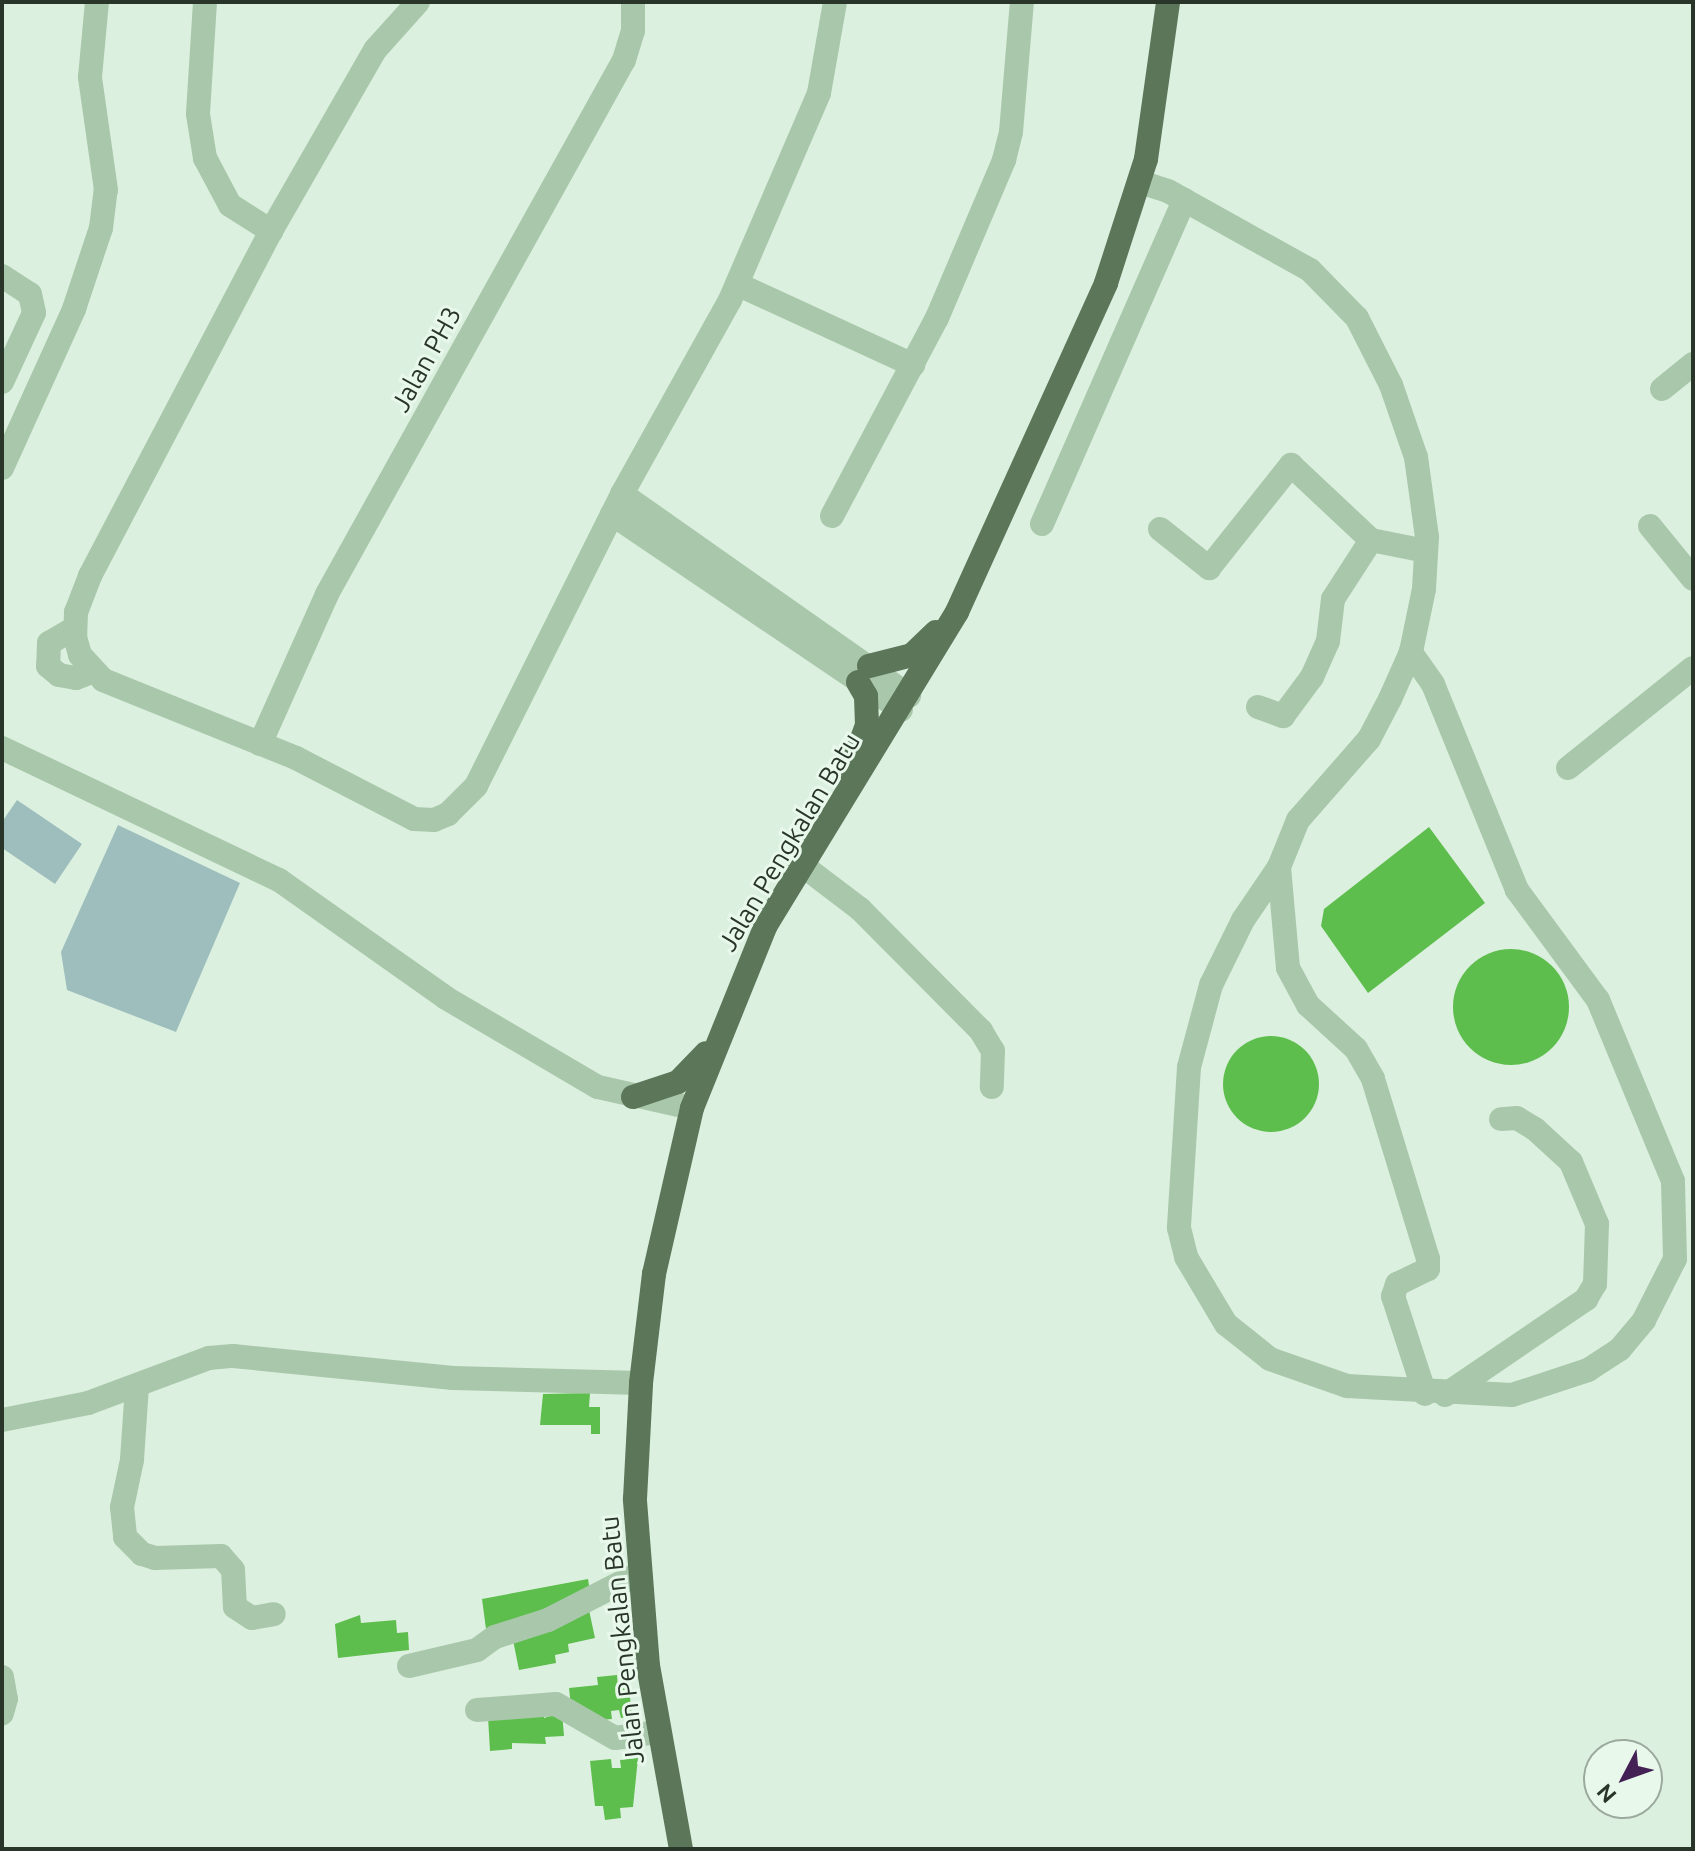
<!DOCTYPE html>
<html>
<head>
<meta charset="utf-8">
<style>
	body { margin:0 }
	#map { position:relative; width:1695px; height:1851px; overflow:hidden; background:#dcf0df; font-family:Ubuntu,sans-serif }
	div>[style] { position:absolute }
	[style*='--x'] { left:calc(var(--x)*1px); top:calc(var(--y)*1px); width:calc(var(--w)*1px); rotate:calc(var(--a)*1deg) }
	.green>* { inset:0; background:#9dbebd }
	.building>* { inset:0; background:#5ebe4d }
	.round { border-radius:50% }
	.minor>* { height:24px; margin:-12px; padding:0 12px; transform-origin:12px; border-radius:12px; background:#a9c8ab }
	.major>* { height:24px; margin:-12px; padding:0 12px; transform-origin:12px; border-radius:12px; background:#5c765a }
	span { translate:-50% -50%; white-space:nowrap; text-align:center; line-height:1.15; -webkit-text-stroke:6px #e8f8eb; paint-order:stroke }
	.street-label { font-size:26px; color:#293528 }
	.frame { position:absolute; inset:0; border:4px solid #293528; pointer-events:none }
	.north { position:absolute; left:1583px; top:1739px; width:80px; height:80px; box-sizing:border-box; background:#e8f8eb; border:2px solid #9caa9d; border-radius:50%; rotate:229deg; font-size:22px; font-weight:700; line-height:32px; text-align:center; color:#293528 }
	.north::after { content:''; display:block; margin:auto; width:28px; height:36px; background:#432154; clip-path:polygon(50% 0,100% 100%,50% 72%,0 100%) }
</style>
</head>
<body>
<div id="map">
	<div class="green">
		<div style="clip-path:polygon(17px 800px,82px 844px,55px 884px,2px 848px,2px 822px)"></div>
		<div style="clip-path:polygon(118px 825px,240px 883px,176px 1032px,67px 990px,61px 952px)"></div>
	</div>
	<div class="building">
		<div style="clip-path:polygon(1429px 827px,1485px 903px,1368px 993px,1321px 926px,1324px 909px)"></div>
		<div class="round" style="left:1453px;top:949px;width:116px;height:116px"></div>
		<div class="round" style="left:1223px;top:1036px;width:96px;height:96px"></div>
		<div style="clip-path:polygon(590px 1393px,589px 1407px,600px 1407px,600px 1434px,591px 1434px,591px 1425px,540px 1425px,543px 1394px)"></div>
		<div style="clip-path:polygon(588px 1579px,590px 1592px,556px 1613px,486px 1629px,482px 1599px)"></div>
		<div style="clip-path:polygon(589px 1610px,595px 1638px,568px 1644px,569px 1652px,555px 1655px,556px 1663px,519px 1670px,512px 1635px)"></div>
		<div style="clip-path:polygon(360px 1615px,361px 1623px,396px 1620px,397px 1633px,408px 1632px,409px 1650px,338px 1658px,335px 1624px)"></div>
		<div style="clip-path:polygon(617px 1675px,618px 1689px,629px 1688px,632px 1716px,621px 1718px,619px 1710px,611px 1711px,612px 1719px,589px 1721px,571px 1707px,569px 1688px,598px 1685px,597px 1677px)"></div>
		<div style="clip-path:polygon(544px 1709px,544px 1718px,562px 1712px,564px 1736px,545px 1737px,546px 1744px,512px 1743px,512px 1749px,490px 1751px,488px 1717px)"></div>
		<div style="clip-path:polygon(638px 1758px,633px 1807px,620px 1808px,621px 1818px,605px 1820px,603px 1806px,595px 1806px,590px 1761px,611px 1759px,612px 1768px,621px 1768px,620px 1760px)"></div>
	</div>
	<div class="minor">
		<div style="--x:205;--y:2;--w:112;--a:93.6"></div>
		<div style="--x:198;--y:114;--w:45;--a:81"></div>
		<div style="--x:205;--y:158;--w:53;--a:62"></div>
		<div style="--x:230;--y:205;--w:49;--a:32.4"></div>
		<div style="--x:418;--y:2;--w:64;--a:131.9"></div>
		<div style="--x:375;--y:50;--w:209;--a:119.9"></div>
		<div style="--x:271;--y:231;--w:390;--a:117.7"></div>
		<div style="--x:90;--y:576;--w:39;--a:111"></div>
		<div style="--x:76;--y:612;--w:25;--a:92"></div>
		<div style="--x:75;--y:637;--w:19;--a:74"></div>
		<div style="--x:80;--y:655;--w:34;--a:47"></div>
		<div style="--x:103;--y:680;--w:208;--a:22"></div>
		<div style="--x:296;--y:758;--w:133;--a:27.3"></div>
		<div style="--x:414;--y:819;--w:20;--a:3"></div>
		<div style="--x:434;--y:820;--w:15;--a:-23"></div>
		<div style="--x:448;--y:814;--w:40;--a:-45"></div>
		<div style="--x:476;--y:786;--w:326;--a:-63.4"></div>
		<div style="--x:622;--y:494;--w:222;--a:-60.9"></div>
		<div style="--x:730;--y:300;--w:225;--a:-66.7"></div>
		<div style="--x:819;--y:93;--w:92;--a:-80"></div>
		<div style="--x:1140;--y:182;--w:29;--a:18"></div>
		<div style="--x:1168;--y:191;--w:162;--a:29.1"></div>
		<div style="--x:1310;--y:270;--w:67;--a:45.6"></div>
		<div style="--x:1357;--y:318;--w:75;--a:63.1"></div>
		<div style="--x:1391;--y:385;--w:76;--a:70.9"></div>
		<div style="--x:1416;--y:457;--w:81;--a:82.2"></div>
		<div style="--x:1427;--y:537;--w:52;--a:93.3"></div>
		<div style="--x:1424;--y:589;--w:64;--a:101.7"></div>
		<div style="--x:1411;--y:652;--w:51;--a:114.1"></div>
		<div style="--x:1390;--y:699;--w:45;--a:117.7"></div>
		<div style="--x:1369;--y:739;--w:108;--a:131.2"></div>
		<div style="--x:1298;--y:820;--w:51;--a:112"></div>
		<div style="--x:1279;--y:867;--w:64;--a:124.2"></div>
		<div style="--x:1243;--y:920;--w:72;--a:116.2"></div>
		<div style="--x:1211;--y:985;--w:85;--a:105"></div>
		<div style="--x:1189;--y:1067;--w:161;--a:93.6"></div>
		<div style="--x:1179;--y:1228;--w:30;--a:76"></div>
		<div style="--x:1186;--y:1257;--w:78;--a:59.2"></div>
		<div style="--x:1226;--y:1324;--w:56;--a:38.5"></div>
		<div style="--x:1270;--y:1359;--w:82;--a:19.3"></div>
		<div style="--x:1347;--y:1386;--w:165;--a:3.1"></div>
		<div style="--x:1512;--y:1395;--w:80;--a:-18.2"></div>
		<div style="--x:1588;--y:1370;--w:38;--a:-33"></div>
		<div style="--x:1620;--y:1349;--w:38;--a:-50"></div>
		<div style="--x:1644;--y:1320;--w:68;--a:-63.1"></div>
		<div style="--x:1675;--y:1259;--w:78;--a:-91.5"></div>
		<div style="--x:1673;--y:1181;--w:196;--a:-112.5"></div>
		<div style="--x:1598;--y:1000;--w:137;--a:-126.4"></div>
		<div style="--x:1517;--y:890;--w:222;--a:-112.2"></div>
		<div style="--x:1433;--y:684;--w:39;--a:-125"></div>
		<div style="--x:2;--y:276;--w:33;--a:33"></div>
		<div style="--x:30;--y:294;--w:19;--a:78"></div>
		<div style="--x:34;--y:313;--w:76;--a:114.9"></div>
		<div style="--x:737;--y:284;--w:194;--a:24.7"></div>
		<div style="--x:1662;--y:389;--w:40;--a:-39"></div>
		<div style="--x:2;--y:468;--w:175;--a:-65.6"></div>
		<div style="--x:74;--y:309;--w:85;--a:-71.6"></div>
		<div style="--x:101;--y:228;--w:38;--a:-83"></div>
		<div style="--x:106;--y:190;--w:114;--a:-98.1"></div>
		<div style="--x:90;--y:77;--w:75;--a:-84.7"></div>
		<div style="--x:622;--y:494;--w:351;--a:35.1"></div>
		<div style="--x:612;--y:514;--w:349;--a:34.1"></div>
		<div style="--x:832;--y:516;--w:224;--a:-62.1"></div>
		<div style="--x:937;--y:318;--w:172;--a:-67"></div>
		<div style="--x:1004;--y:160;--w:29;--a:-76"></div>
		<div style="--x:1011;--y:132;--w:130;--a:-85.2"></div>
		<div style="--x:1042;--y:524;--w:354;--a:-66.3"></div>
		<div style="--x:1650;--y:526;--w:68;--a:50.9"></div>
		<div style="--x:1160;--y:529;--w:63;--a:38.5"></div>
		<div style="--x:1209;--y:568;--w:132;--a:-51.5"></div>
		<div style="--x:1291;--y:465;--w:110;--a:43.2"></div>
		<div style="--x:1371;--y:540;--w:56;--a:11.3"></div>
		<div style="--x:75;--y:628;--w:30;--a:150"></div>
		<div style="--x:49;--y:643;--w:23;--a:92"></div>
		<div style="--x:48;--y:666;--w:14;--a:39"></div>
		<div style="--x:59;--y:675;--w:17;--a:10"></div>
		<div style="--x:76;--y:678;--w:17;--a:-21"></div>
		<div style="--x:1258;--y:707;--w:27;--a:20"></div>
		<div style="--x:1283;--y:716;--w:49;--a:-53.4"></div>
		<div style="--x:1312;--y:677;--w:39;--a:-66"></div>
		<div style="--x:1328;--y:641;--w:42;--a:-83.2"></div>
		<div style="--x:1333;--y:599;--w:70;--a:-57.2"></div>
		<div style="--x:260;--y:744;--w:164;--a:-65.9"></div>
		<div style="--x:327;--y:594;--w:611;--a:-60.92"></div>
		<div style="--x:624;--y:60;--w:30;--a:-73"></div>
		<div style="--x:633;--y:31;--w:29;--a:-90"></div>
		<div style="--x:2;--y:748;--w:307;--a:25.5"></div>
		<div style="--x:279;--y:880;--w:204;--a:35.2"></div>
		<div style="--x:446;--y:998;--w:176;--a:30.4"></div>
		<div style="--x:598;--y:1087;--w:96;--a:12.6"></div>
		<div style="--x:1568;--y:768;--w:160;--a:-38.7"></div>
		<div style="--x:802;--y:865;--w:73;--a:37.2"></div>
		<div style="--x:860;--y:909;--w:172;--a:45.2"></div>
		<div style="--x:981;--y:1031;--w:23;--a:59"></div>
		<div style="--x:993;--y:1051;--w:36;--a:92"></div>
		<div style="--x:1279;--y:867;--w:101;--a:84.9"></div>
		<div style="--x:1288;--y:968;--w:42;--a:61.6"></div>
		<div style="--x:1308;--y:1005;--w:65;--a:42.5"></div>
		<div style="--x:1356;--y:1049;--w:34;--a:60"></div>
		<div style="--x:1373;--y:1079;--w:188;--a:73"></div>
		<div style="--x:1428;--y:1259;--w:10;--a:90"></div>
		<div style="--x:1428;--y:1269;--w:34;--a:154"></div>
		<div style="--x:1397;--y:1284;--w:13;--a:108"></div>
		<div style="--x:1393;--y:1296;--w:103;--a:71.9"></div>
		<div style="--x:137;--y:1386;--w:74;--a:93.9"></div>
		<div style="--x:132;--y:1460;--w:48;--a:102"></div>
		<div style="--x:122;--y:1507;--w:30;--a:84"></div>
		<div style="--x:125;--y:1537;--w:24;--a:45"></div>
		<div style="--x:142;--y:1554;--w:14;--a:17"></div>
		<div style="--x:155;--y:1558;--w:66;--a:-1.7"></div>
		<div style="--x:221;--y:1556;--w:18;--a:49"></div>
		<div style="--x:233;--y:1570;--w:37;--a:87"></div>
		<div style="--x:235;--y:1607;--w:20;--a:33"></div>
		<div style="--x:252;--y:1618;--w:22;--a:-10"></div>
		<div style="--x:1445;--y:1395;--w:171;--a:-34.2"></div>
		<div style="--x:1586;--y:1299;--w:17;--a:-59"></div>
		<div style="--x:1595;--y:1284;--w:60;--a:-88.1"></div>
		<div style="--x:1597;--y:1224;--w:67;--a:-112.8"></div>
		<div style="--x:1571;--y:1162;--w:49;--a:-137.5"></div>
		<div style="--x:1535;--y:1129;--w:21;--a:-149"></div>
		<div style="--x:1517;--y:1118;--w:16;--a:176"></div>
		<div style="--x:2;--y:1420;--w:88;--a:-11.2"></div>
		<div style="--x:88;--y:1403;--w:129;--a:-20.4"></div>
		<div style="--x:209;--y:1358;--w:24;--a:-5"></div>
		<div style="--x:233;--y:1356;--w:221;--a:5.7"></div>
		<div style="--x:453;--y:1378;--w:188;--a:1.5"></div>
		<div style="--x:409;--y:1666;--w:70;--a:-13.2"></div>
		<div style="--x:477;--y:1650;--w:22;--a:-36"></div>
		<div style="--x:495;--y:1637;--w:56;--a:-17.8"></div>
		<div style="--x:548;--y:1620;--w:101;--a:-27.1"></div>
		<div style="--x:2;--y:1677;--w:22;--a:80"></div>
		<div style="--x:6;--y:1699;--w:15;--a:106"></div>
		<div style="--x:477;--y:1710;--w:79;--a:-4.3"></div>
		<div style="--x:556;--y:1704;--w:68;--a:30"></div>
		<div style="--x:615;--y:1738;--w:42;--a:-8.1"></div>
	</div>
	<div class="major">
		<div style="--x:869;--y:666;--w:44;--a:-14.3"></div>
		<div style="--x:912;--y:655;--w:33;--a:-44"></div>
		<div style="--x:850;--y:771;--w:49;--a:-69.7"></div>
		<div style="--x:867;--y:725;--w:29;--a:-92"></div>
		<div style="--x:866;--y:696;--w:16;--a:-120"></div>
		<div style="--x:633;--y:1097;--w:47;--a:-18.4"></div>
		<div style="--x:678;--y:1082;--w:40;--a:-46"></div>
		<div style="--x:681;--y:1849;--w:186;--a:-100.2"></div>
		<div style="--x:648;--y:1666;--w:168;--a:-94.5"></div>
		<div style="--x:635;--y:1499;--w:116;--a:-87"></div>
		<div style="--x:641;--y:1383;--w:110;--a:-83.2"></div>
		<div style="--x:654;--y:1274;--w:170;--a:-77.1"></div>
		<div style="--x:692;--y:1108;--w:197;--a:-68"></div>
		<div style="--x:766;--y:925;--w:367;--a:-58.6"></div>
		<div style="--x:957;--y:612;--w:361;--a:-65.6"></div>
		<div style="--x:1106;--y:283;--w:130;--a:-72.1"></div>
		<div style="--x:1146;--y:159;--w:159;--a:-82"></div>
	</div>
	<div class="street-label">
		<span style="left:426px;top:359px;rotate:-61deg">Jalan PH3</span>
		<span style="left:789px;top:842px;rotate:-59deg">Jalan Pengkalan Batu</span>
		<span style="left:622px;top:1640px;rotate:-96deg">Jalan Pengkalan Batu</span>
	</div>
	<div class="frame"></div>
	<div class="north">N</div>
</div>
</body>
</html>
